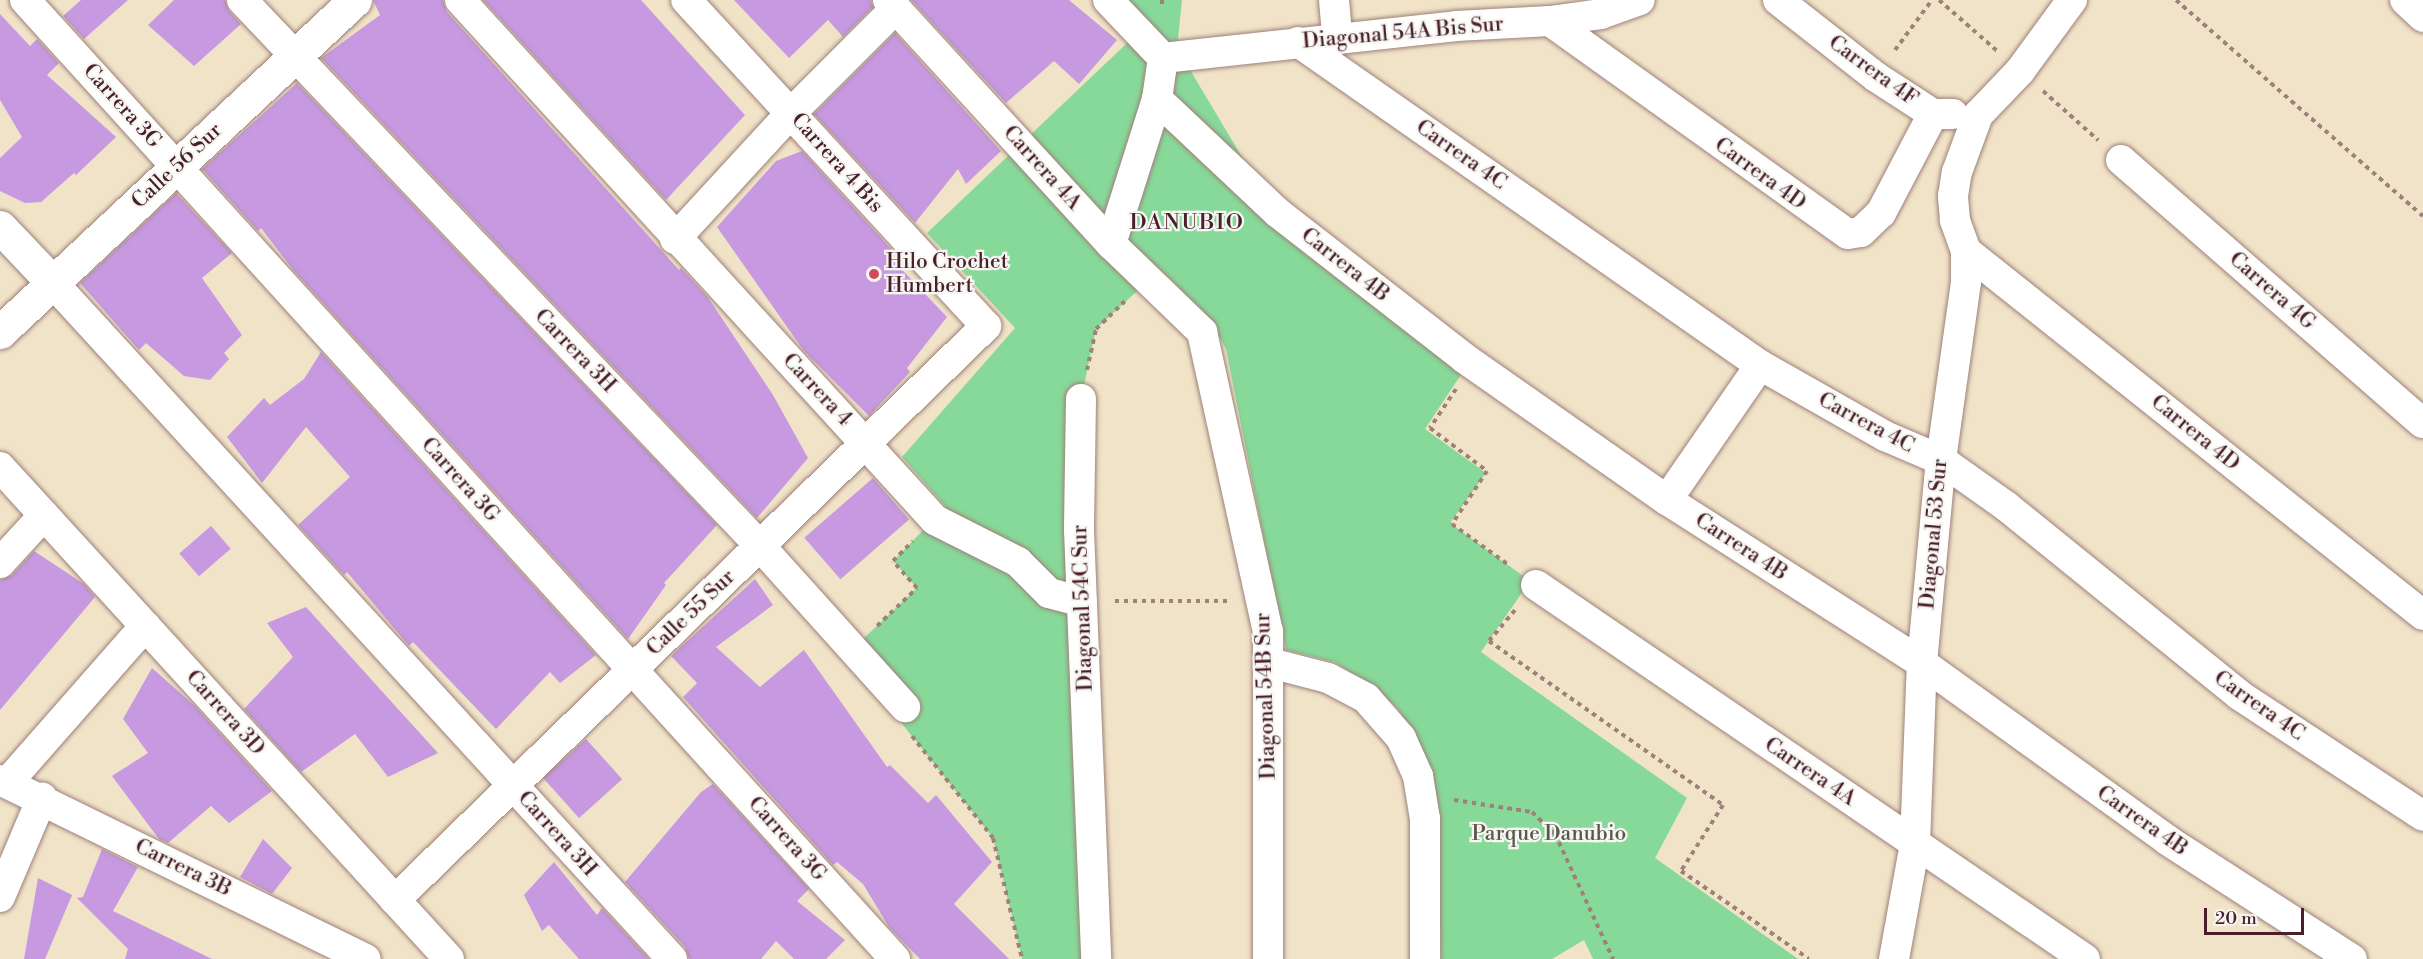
<!DOCTYPE html>
<html>
<head>
<meta charset="utf-8">
<style>
	body { margin:0 }
	#map { position:relative; width:2423px; height:959px; overflow:hidden; background:#f1e3c8; font-family:"Libre Bodoni",serif }
	div>[style] { position:absolute }
	[style*='--x'] { left:calc(var(--x)*1px); top:calc(var(--y)*1px); width:calc(var(--w)*1px); rotate:calc(var(--a)*1deg) }
	.green>* { inset:0; background:#87d999 }
	.building>* { inset:0; background:#c699e0; transform-origin:0 0 }
	.path>* { height:4px; margin-top:-2px; transform-origin:0; background:repeating-linear-gradient(90deg,#9e817a 0 4.5px,transparent 0 9px) }
	.roads { filter:drop-shadow(0 0 2px #9e817a) drop-shadow(0 0 2px #9e817a) }
	.street>* { height:30px; margin:-15px; padding:0 15px; transform-origin:15px; border-radius:15px; background:#fff }
	.secondary>* { height:33px; margin:-16.5px; padding:0 16.5px; transform-origin:16.5px; border-radius:16.5px; background:#fff }
	.dots>* { width:16px; height:16px; translate:-50% -50%; box-sizing:border-box; border:3px solid #f6f6f2; border-radius:50% }
	span { translate:-50% -50%; white-space:nowrap; text-align:center; line-height:1.15; -webkit-text-stroke:4.5px #f6f6f2; paint-order:stroke }
	.street-label { font-size:21px; color:#4a1f2b }
	.poi-label { font-size:21px; color:#4a1f2b }
	.left { translate:0 -50%; text-align:left }
	.park-label { font-size:21px; color:#5c574c }
	.neighbourhood-label { font-size:22px; color:#4a1f2b; letter-spacing:1.5px }
	.scale { position:absolute; left:2204px; top:908px; width:100px; height:27px; box-sizing:border-box; border:3px solid #4a1f2b; border-top:0; padding-left:8px; font-size:18px; line-height:21px; white-space:nowrap; color:#4a1f2b; -webkit-text-stroke:4px #f6f6f2; paint-order:stroke }
</style>
</head>
<body>
<div id="map">
	<div class="green">
		<div style="clip-path:polygon(1121px 0,1182px 0,1177px 48px,1277px 216px,1468px 364px,1425px 429px,1486px 473px,1450px 523px,1530px 581px,1481px 652px,1687px 798px,1655px 858px,1798px 959px,1593px 959px,1584px 940px,1552px 959px,1441px 959px,1438px 825px,1416px 739px,1398px 709px,1371px 684px,1334px 662px,1286px 650px,1226px 349px,1210px 319px,1167px 276px,1148px 281px,1096px 329px,1081px 399px,1096px 959px,1022px 959px,993px 838px,895px 715px,863px 639px,917px 588px,893px 561px,946px 507px,902px 457px,1015px 328px,927px 233px,1144px 27px)"></div>
	</div>
	<div class="building">
		<div style="clip-path:polygon(81px 0,128px 0,84px 39px,63px 16px)"></div>
		<div style="clip-path:polygon(174px 0,225px 0,229px 11px,241px 24px,194px 66px,148px 25px)"></div>
		<div style="clip-path:polygon(373px 0,443px 0,447px 12px,679px 270px,681px 268px,707px 296px,773px 395px,808px 458px,757px 518px,321px 58px,380px 15px)"></div>
		<div style="clip-path:polygon(483px 0,641px 0,745px 115px,666px 200px)"></div>
		<div style="clip-path:polygon(734px 0,871px 0,873px 7px,843px 37px,828px 20px,789px 58px)"></div>
		<div style="clip-path:polygon(911px 0,1069px 0,1117px 40px,1079px 84px,1054px 61px,1006px 103px)"></div>
		<div style="clip-path:polygon(0 14px,30px 46px,37px 39px,59px 63px,47px 75px,116px 137px,76px 175px,74px 173px,41px 202px,25px 203px,0 191px,0 158px,22px 137px,0 100px)"></div>
		<div style="clip-path:polygon(895px 33px,1001px 151px,966px 184px,958px 169px,915px 223px,814px 114px)"></div>
		<div style="clip-path:polygon(297px 83px,717px 525px,664px 583px,666px 585px,628px 639px,294px 271px,261px 228px,258px 231px,202px 169px)"></div>
		<div style="clip-path:polygon(802px 151px,893px 251px,889px 256px,947px 317px,907px 368px,910px 372px,869px 416px,804px 351px,717px 227px,776px 161px)"></div>
		<div style="clip-path:polygon(176px 193px,232px 253px,202px 278px,242px 335px,224px 353px,229px 359px,210px 380px,184px 376px,146px 343px,139px 350px,80px 283px)"></div>
		<div style="clip-path:polygon(321px 352px,596px 655px,560px 683px,550px 672px,496px 729px,413px 642px,409px 646px,347px 572px,344px 575px,298px 525px,350px 477px,306px 427px,262px 483px,227px 437px,264px 398px,270px 405px,304px 379px)"></div>
		<div style="left:873px;top:478px;width:55px;height:91px;rotate:49deg"></div>
		<div style="left:211px;top:526px;width:30px;height:42px;rotate:49deg"></div>
		<div style="clip-path:polygon(34px 551px,84px 584px,95px 597px,0 710px,0 580px,12px 575px)"></div>
		<div style="clip-path:polygon(755px 579px,773px 605px,716px 647px,760px 687px,804px 650px,887px 767px,890px 765px,928px 803px,936px 795px,992px 862px,954px 904px,1009px 959px,920px 959px,889px 927px,863px 884px,837px 862px,833px 865px,683px 697px,697px 683px,671px 656px)"></div>
		<div style="clip-path:polygon(306px 607px,388px 698px,438px 753px,388px 777px,355px 734px,301px 772px,244px 709px,293px 657px,267px 623px)"></div>
		<div style="clip-path:polygon(152px 668px,195px 706px,272px 791px,229px 823px,211px 806px,168px 843px,159px 839px,112px 776px,148px 753px,123px 719px)"></div>
		<div style="left:586px;top:739px;width:54px;height:58px;rotate:48deg"></div>
		<div style="clip-path:polygon(713px 784px,809px 889px,797px 901px,845px 940px,826px 959px,794px 959px,776px 941px,761px 959px,689px 959px,685px 947px,625px 882px,701px 792px)"></div>
		<div style="clip-path:polygon(263px 839px,292px 868px,272px 894px,240px 877px)"></div>
		<div style="clip-path:polygon(102px 849px,138px 867px,113px 911px,212px 959px,125px 959px,128px 949px,77px 898px,83px 897px)"></div>
		<div style="clip-path:polygon(554px 862px,597px 915px,602px 908px,649px 959px,579px 959px,549px 925px,542px 931px,524px 895px)"></div>
		<div style="clip-path:polygon(38px 878px,72px 895px,45px 959px,24px 959px)"></div>
	</div>
	<div class="path">
		<div style="--x:1162;--y:0;--w:9;--a:90"></div>
		<div style="--x:1939;--y:0;--w:77;--a:41.3"></div>
		<div style="--x:2176;--y:0;--w:328;--a:41.2"></div>
		<div style="--x:1895;--y:50;--w:62;--a:-53.5"></div>
		<div style="--x:2043;--y:91;--w:74;--a:41.7"></div>
		<div style="--x:1087;--y:370;--w:42;--a:-77.6"></div>
		<div style="--x:1096;--y:329;--w:40;--a:-44"></div>
		<div style="--x:1456;--y:389;--w:47;--a:123.7"></div>
		<div style="--x:1430;--y:428;--w:71;--a:37"></div>
		<div style="--x:1487;--y:471;--w:64;--a:123.4"></div>
		<div style="--x:1452;--y:524;--w:72;--a:35.9"></div>
		<div style="--x:1115;--y:601;--w:115;--a:0"></div>
		<div style="--x:1515;--y:610;--w:40;--a:130"></div>
		<div style="--x:1489;--y:641;--w:286;--a:35"></div>
		<div style="--x:1723;--y:805;--w:78;--a:122.5"></div>
		<div style="--x:1681;--y:871;--w:155;--a:34.5"></div>
		<div style="--x:877;--y:626;--w:55;--a:-43.5"></div>
		<div style="--x:917;--y:588;--w:36;--a:-132"></div>
		<div style="--x:893;--y:561;--w:28;--a:-45"></div>
		<div style="--x:912;--y:736;--w:130;--a:51.5"></div>
		<div style="--x:993;--y:838;--w:124;--a:76.5"></div>
		<div style="--x:1454;--y:800;--w:79;--a:8.7"></div>
		<div style="--x:1532;--y:812;--w:32;--a:44"></div>
		<div style="--x:1555;--y:834;--w:138;--a:65.1"></div>
	</div>
	<div class="roads">
		<div class="street">
			<div style="--x:25;--y:0;--w:1295;--a:47.79"></div>
			<div style="--x:242;--y:0;--w:753;--a:46.51"></div>
			<div style="--x:760;--y:546;--w:217;--a:48"></div>
			<div style="--x:460;--y:0;--w:704;--a:47.59"></div>
			<div style="--x:935;--y:520;--w:93;--a:26.8"></div>
			<div style="--x:1018;--y:562;--w:44;--a:45"></div>
			<div style="--x:1049;--y:593;--w:34;--a:15"></div>
			<div style="--x:888;--y:0;--w:331;--a:47.6"></div>
			<div style="--x:1111;--y:244;--w:127;--a:44"></div>
			<div style="--x:1202;--y:332;--w:306;--a:77.6"></div>
			<div style="--x:1268;--y:631;--w:328;--a:90"></div>
			<div style="--x:1108;--y:0;--w:80;--a:46.5"></div>
			<div style="--x:1334;--y:0;--w:38;--a:85"></div>
			<div style="--x:1778;--y:0;--w:125;--a:38.2"></div>
			<div style="--x:1876;--y:77;--w:68;--a:33"></div>
			<div style="--x:1933;--y:114;--w:20;--a:0"></div>
			<div style="--x:2405;--y:0;--w:25;--a:43"></div>
			<div style="--x:1550;--y:21;--w:366;--a:35.6"></div>
			<div style="--x:1848;--y:234;--w:13;--a:-9"></div>
			<div style="--x:1861;--y:232;--w:28;--a:-44"></div>
			<div style="--x:1881;--y:213;--w:112;--a:-62.3"></div>
			<div style="--x:1298;--y:42;--w:564;--a:34.96"></div>
			<div style="--x:1760;--y:365;--w:144;--a:29.6"></div>
			<div style="--x:1885;--y:436;--w:61;--a:23.2"></div>
			<div style="--x:1941;--y:460;--w:80;--a:35.3"></div>
			<div style="--x:2006;--y:506;--w:300;--a:39"></div>
			<div style="--x:2239;--y:695;--w:220;--a:33.3"></div>
			<div style="--x:1163;--y:58;--w:295;--a:-6.2"></div>
			<div style="--x:1456;--y:26;--w:94;--a:-3"></div>
			<div style="--x:1550;--y:21;--w:51;--a:-7.8"></div>
			<div style="--x:1601;--y:14;--w:41;--a:-19.7"></div>
			<div style="--x:1157;--y:99;--w:166;--a:43.3"></div>
			<div style="--x:1278;--y:213;--w:236;--a:37.9"></div>
			<div style="--x:1464;--y:358;--w:248;--a:35"></div>
			<div style="--x:1667;--y:500;--w:303;--a:32.6"></div>
			<div style="--x:1922;--y:663;--w:302;--a:35.8"></div>
			<div style="--x:2167;--y:840;--w:220;--a:32.8"></div>
			<div style="--x:2121;--y:160;--w:400;--a:41.1"></div>
			<div style="--x:675;--y:239;--w:171;--a:-47.4"></div>
			<div style="--x:791;--y:113;--w:148;--a:-45"></div>
			<div style="--x:1111;--y:244;--w:152;--a:-72.4"></div>
			<div style="--x:1157;--y:99;--w:41;--a:-81.7"></div>
			<div style="--x:1966;--y:251;--w:584;--a:38.54"></div>
			<div style="--x:54;--y:284;--w:915;--a:47.52"></div>
			<div style="--x:1081;--y:399;--w:131;--a:90.9"></div>
			<div style="--x:1079;--y:530;--w:429;--a:87.7"></div>
			<div style="--x:0;--y:467;--w:666;--a:47.62"></div>
			<div style="--x:1667;--y:500;--w:164;--a:-55.4"></div>
			<div style="--x:0;--y:563;--w:65;--a:-47.5"></div>
			<div style="--x:1536;--y:585;--w:664;--a:34.26"></div>
			<div style="--x:1270;--y:663;--w:60;--a:14.5"></div>
			<div style="--x:1328;--y:678;--w:43;--a:27.8"></div>
			<div style="--x:1366;--y:698;--w:53;--a:48.8"></div>
			<div style="--x:1401;--y:738;--w:42;--a:65.9"></div>
			<div style="--x:1418;--y:776;--w:44;--a:80.8"></div>
			<div style="--x:1425;--y:819;--w:140;--a:90"></div>
			<div style="--x:0;--y:780;--w:407;--a:26.1"></div>
			<div style="--x:8;--y:782;--w:208;--a:-48.7"></div>
			<div style="--x:0;--y:897;--w:108;--a:-67"></div>
			<div style="--x:395;--y:900;--w:824;--a:-44.16"></div>
			<div style="--x:986;--y:326;--w:443;--a:-132.6"></div>
			<div style="--x:1894;--y:959;--w:118;--a:-79.7"></div>
			<div style="--x:1915;--y:843;--w:180;--a:-87.8"></div>
			<div style="--x:1922;--y:663;--w:204;--a:-84.7"></div>
			<div style="--x:1941;--y:460;--w:180;--a:-82"></div>
			<div style="--x:1966;--y:282;--w:31;--a:-90"></div>
			<div style="--x:1966;--y:251;--w:33;--a:-110"></div>
			<div style="--x:1955;--y:220;--w:24;--a:-95"></div>
			<div style="--x:1953;--y:196;--w:24;--a:-81"></div>
			<div style="--x:1957;--y:172;--w:61;--a:-69.8"></div>
			<div style="--x:1978;--y:115;--w:61;--a:-46.3"></div>
			<div style="--x:2020;--y:71;--w:88;--a:-53.8"></div>
		</div>
		<div class="secondary">
			<div style="--x:0;--y:227;--w:79;--a:46.5"></div>
			<div style="--x:0;--y:332;--w:486;--a:-43.1"></div>
		</div>
	</div>
	<div class="dots">
		<div style="left:874px;top:274px;background:#d1495b"></div>
	</div>
	<div class="street-label">
		<span style="left:1403px;top:33px;rotate:-5deg">Diagonal 54A Bis Sur</span>
		<span style="left:1873px;top:71px;rotate:36deg">Carrera 4F</span>
		<span style="left:122px;top:106px;rotate:48deg">Carrera 3G</span>
		<span style="left:1461px;top:155px;rotate:35deg">Carrera 4C</span>
		<span style="left:837px;top:163px;rotate:48deg">Carrera 4 Bis</span>
		<span style="left:177px;top:166px;rotate:-43deg">Calle 56 Sur</span>
		<span style="left:1042px;top:168px;rotate:48deg">Carrera 4A</span>
		<span style="left:1760px;top:174px;rotate:36deg">Carrera 4D</span>
		<span style="left:1345px;top:265px;rotate:38deg">Carrera 4B</span>
		<span style="left:2272px;top:291px;rotate:41deg">Carrera 4G</span>
		<span style="left:575px;top:351px;rotate:46deg">Carrera 3H</span>
		<span style="left:817px;top:390px;rotate:47deg">Carrera 4</span>
		<span style="left:1866px;top:423px;rotate:28deg">Carrera 4C</span>
		<span style="left:2195px;top:433px;rotate:39deg">Carrera 4D</span>
		<span style="left:460px;top:480px;rotate:48deg">Carrera 3G</span>
		<span style="left:1934px;top:534px;rotate:-85deg">Diagonal 53 Sur</span>
		<span style="left:1741px;top:547px;rotate:33deg">Carrera 4B</span>
		<span style="left:1083px;top:608px;rotate:-92deg">Diagonal 54C Sur</span>
		<span style="left:691px;top:613px;rotate:-44deg">Calle 55 Sur</span>
		<span style="left:1266px;top:696px;rotate:-92deg">Diagonal 54B Sur</span>
		<span style="left:2259px;top:706px;rotate:35deg">Carrera 4C</span>
		<span style="left:225px;top:713px;rotate:48deg">Carrera 3D</span>
		<span style="left:1810px;top:772px;rotate:34deg">Carrera 4A</span>
		<span style="left:2142px;top:821px;rotate:35deg">Carrera 4B</span>
		<span style="left:557px;top:834px;rotate:48deg">Carrera 3H</span>
		<span style="left:787px;top:839px;rotate:48deg">Carrera 3G</span>
		<span style="left:183px;top:868px;rotate:26deg">Carrera 3B</span>
	</div>
	<div class="poi-label">
		<span class="left" style="left:886px;top:274px">Hilo Crochet<br>Humbert</span>
	</div>
	<div class="park-label">
		<span style="left:1549px;top:834px">Parque Danubio</span>
	</div>
	<div class="neighbourhood-label">
		<span style="left:1187px;top:223px">DANUBIO</span>
	</div>
	<div class="scale">20 m</div>
</div>
</body>
</html>
